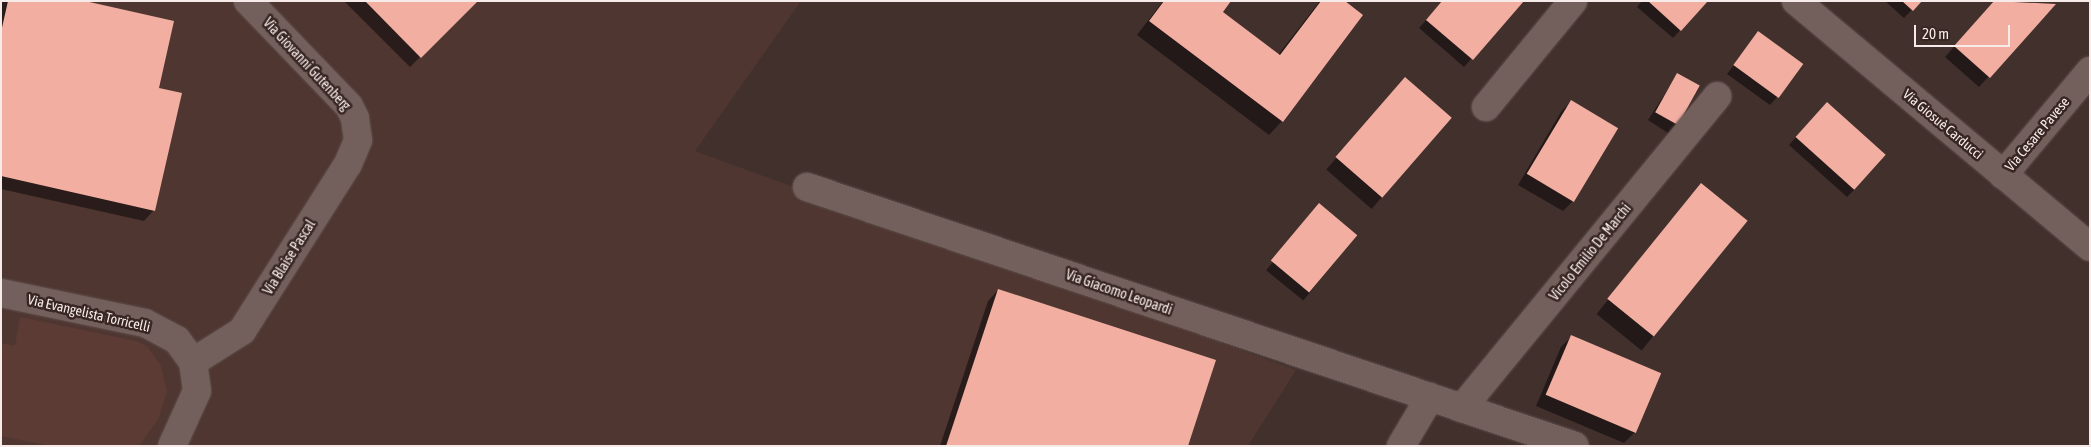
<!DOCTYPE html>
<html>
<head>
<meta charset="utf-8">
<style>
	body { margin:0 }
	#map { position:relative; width:2091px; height:447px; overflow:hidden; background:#42302d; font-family:"Asap Condensed",sans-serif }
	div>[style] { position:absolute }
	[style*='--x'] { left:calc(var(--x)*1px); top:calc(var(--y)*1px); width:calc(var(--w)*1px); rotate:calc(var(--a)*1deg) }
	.built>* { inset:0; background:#4f3631 }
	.green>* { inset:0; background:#5d3b35 }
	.shadow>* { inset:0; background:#0007; transform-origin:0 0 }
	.building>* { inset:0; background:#f1aea1; transform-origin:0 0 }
	.roads { filter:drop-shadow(0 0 1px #5e4f4c) drop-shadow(0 0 1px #5e4f4c) }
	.minor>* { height:28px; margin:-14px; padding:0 14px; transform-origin:14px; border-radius:14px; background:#735f5b }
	span { translate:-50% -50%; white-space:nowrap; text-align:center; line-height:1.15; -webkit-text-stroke:5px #382623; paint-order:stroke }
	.street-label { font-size:14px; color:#f7ebe9 }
	.frame { position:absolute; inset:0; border:2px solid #f7ebe9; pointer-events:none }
	.scale { position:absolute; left:1914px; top:25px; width:96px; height:22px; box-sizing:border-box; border:2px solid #f7ebe9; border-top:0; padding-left:6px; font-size:15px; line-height:18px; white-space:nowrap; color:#f7ebe9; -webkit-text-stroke:4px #382623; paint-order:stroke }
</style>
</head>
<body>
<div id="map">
	<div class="built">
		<div style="clip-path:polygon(1px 1px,801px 1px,695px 151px,1296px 370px,1248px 446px,1px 446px)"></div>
	</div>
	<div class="green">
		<div style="clip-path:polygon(20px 317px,136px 341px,147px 346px,161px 366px,167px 392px,158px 419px,142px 442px,138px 446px,50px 446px,1px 436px,1px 343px,15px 346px)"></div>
	</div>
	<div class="shadow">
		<div style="clip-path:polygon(1px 1px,80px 1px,158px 89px,154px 210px,144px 221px,1px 189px)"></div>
		<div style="clip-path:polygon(344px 1px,476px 1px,410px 67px)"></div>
		<div style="clip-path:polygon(1163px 1px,1230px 1px,1222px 12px,1278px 55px,1320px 1px,1342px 1px,1282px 121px,1269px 135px,1137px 35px)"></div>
		<div style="clip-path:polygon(1443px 1px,1522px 1px,1464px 67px,1419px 28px)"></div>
		<div style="clip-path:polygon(1642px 1px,1706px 1px,1673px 38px,1637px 7px)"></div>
		<div style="clip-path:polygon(1885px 1px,1920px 1px,1904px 18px)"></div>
		<div style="clip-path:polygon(1994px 1px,2054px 4px,1979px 87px,1945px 57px)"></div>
		<div style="clip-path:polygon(1759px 33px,1777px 97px,1770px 105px,1727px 74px)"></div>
		<div style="clip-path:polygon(1677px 75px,1676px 125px,1668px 133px,1648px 120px)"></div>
		<div style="left:1405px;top:79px;width:60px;height:120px;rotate:41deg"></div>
		<div style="clip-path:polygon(1571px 101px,1616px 128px,1573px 201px,1563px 211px,1518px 185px,1561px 112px)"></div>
		<div style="clip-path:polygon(1819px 112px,1855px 189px,1847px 197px,1789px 145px)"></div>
		<div style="left:1701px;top:185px;width:58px;height:166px;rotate:39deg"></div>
		<div style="left:1319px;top:205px;width:48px;height:84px;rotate:39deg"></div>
		<div style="clip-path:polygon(998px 290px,1186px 446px,940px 446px,988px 301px)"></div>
		<div style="clip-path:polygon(1571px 337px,1635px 432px,1624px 443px,1536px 406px,1561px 347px)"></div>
	</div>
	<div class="building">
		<div style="clip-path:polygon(8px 1px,85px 1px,174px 21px,159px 88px,182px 93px,155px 211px,1px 176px,1px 32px)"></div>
		<div style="clip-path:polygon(365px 1px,478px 1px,421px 58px)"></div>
		<div style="clip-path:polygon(1164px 1px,1231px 1px,1223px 12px,1280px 55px,1321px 1px,1345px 1px,1363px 15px,1283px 122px,1149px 21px)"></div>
		<div style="clip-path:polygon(1442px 1px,1524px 1px,1473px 60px,1426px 20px)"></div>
		<div style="clip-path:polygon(1648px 1px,1708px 1px,1681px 31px)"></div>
		<div style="clip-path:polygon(1902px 1px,1922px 1px,1913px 11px)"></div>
		<div style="clip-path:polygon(1994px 1px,2056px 4px,1990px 78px,1954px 46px)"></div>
		<div style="left:1758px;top:31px;width:56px;height:42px;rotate:36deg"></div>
		<div style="left:1677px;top:73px;width:26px;height:45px;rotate:29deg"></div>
		<div style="left:1405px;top:77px;width:62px;height:106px;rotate:41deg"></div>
		<div style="left:1571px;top:100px;width:55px;height:86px;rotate:31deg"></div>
		<div style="left:1827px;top:102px;width:79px;height:47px;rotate:42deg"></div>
		<div style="left:1701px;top:183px;width:60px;height:149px;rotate:39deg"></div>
		<div style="left:1319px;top:203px;width:50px;height:75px;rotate:40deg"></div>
		<div style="clip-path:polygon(998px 289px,1216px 360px,1188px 446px,946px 446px)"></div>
		<div style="left:1571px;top:335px;width:98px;height:65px;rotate:23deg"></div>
	</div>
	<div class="roads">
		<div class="minor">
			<div style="--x:1796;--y:1;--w:383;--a:39.9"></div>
			<div style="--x:1486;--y:107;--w:137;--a:-50.6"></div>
			<div style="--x:2003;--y:175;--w:136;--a:-50.1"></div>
			<div style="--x:807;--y:187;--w:810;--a:18.64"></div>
			<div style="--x:1;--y:293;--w:147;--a:11.8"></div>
			<div style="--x:145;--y:323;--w:36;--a:28"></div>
			<div style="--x:177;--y:340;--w:27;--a:54"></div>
			<div style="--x:193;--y:362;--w:29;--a:82"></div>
			<div style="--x:197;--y:391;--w:60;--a:114.4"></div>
			<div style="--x:193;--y:362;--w:58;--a:-32.3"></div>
			<div style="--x:242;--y:331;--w:198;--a:-57.6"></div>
			<div style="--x:348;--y:164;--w:26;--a:-67"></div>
			<div style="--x:358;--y:140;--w:22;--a:-98"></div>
			<div style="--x:355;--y:118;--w:13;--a:-117"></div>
			<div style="--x:349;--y:106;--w:146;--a:-133.9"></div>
			<div style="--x:1462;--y:408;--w:403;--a:-50.7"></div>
			<div style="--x:1401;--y:446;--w:57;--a:-59.4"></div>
		</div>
	</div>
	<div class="street-label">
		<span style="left:307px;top:64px;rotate:47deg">Via Giovanni Gutenberg</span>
		<span style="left:1943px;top:124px;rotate:40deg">Via Giosuè Carducci</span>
		<span style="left:2037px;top:134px;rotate:-50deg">Via Cesare Pavese</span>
		<span style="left:1590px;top:252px;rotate:-51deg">Vicolo Emilio De Marchi</span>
		<span style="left:289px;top:257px;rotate:-58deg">Via Blaise Pascal</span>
		<span style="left:1119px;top:292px;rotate:19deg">Via Giacomo Leopardi</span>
		<span style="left:89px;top:313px;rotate:13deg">Via Evangelista Torricelli</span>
	</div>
	<div class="frame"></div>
	<div class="scale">20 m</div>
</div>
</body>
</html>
